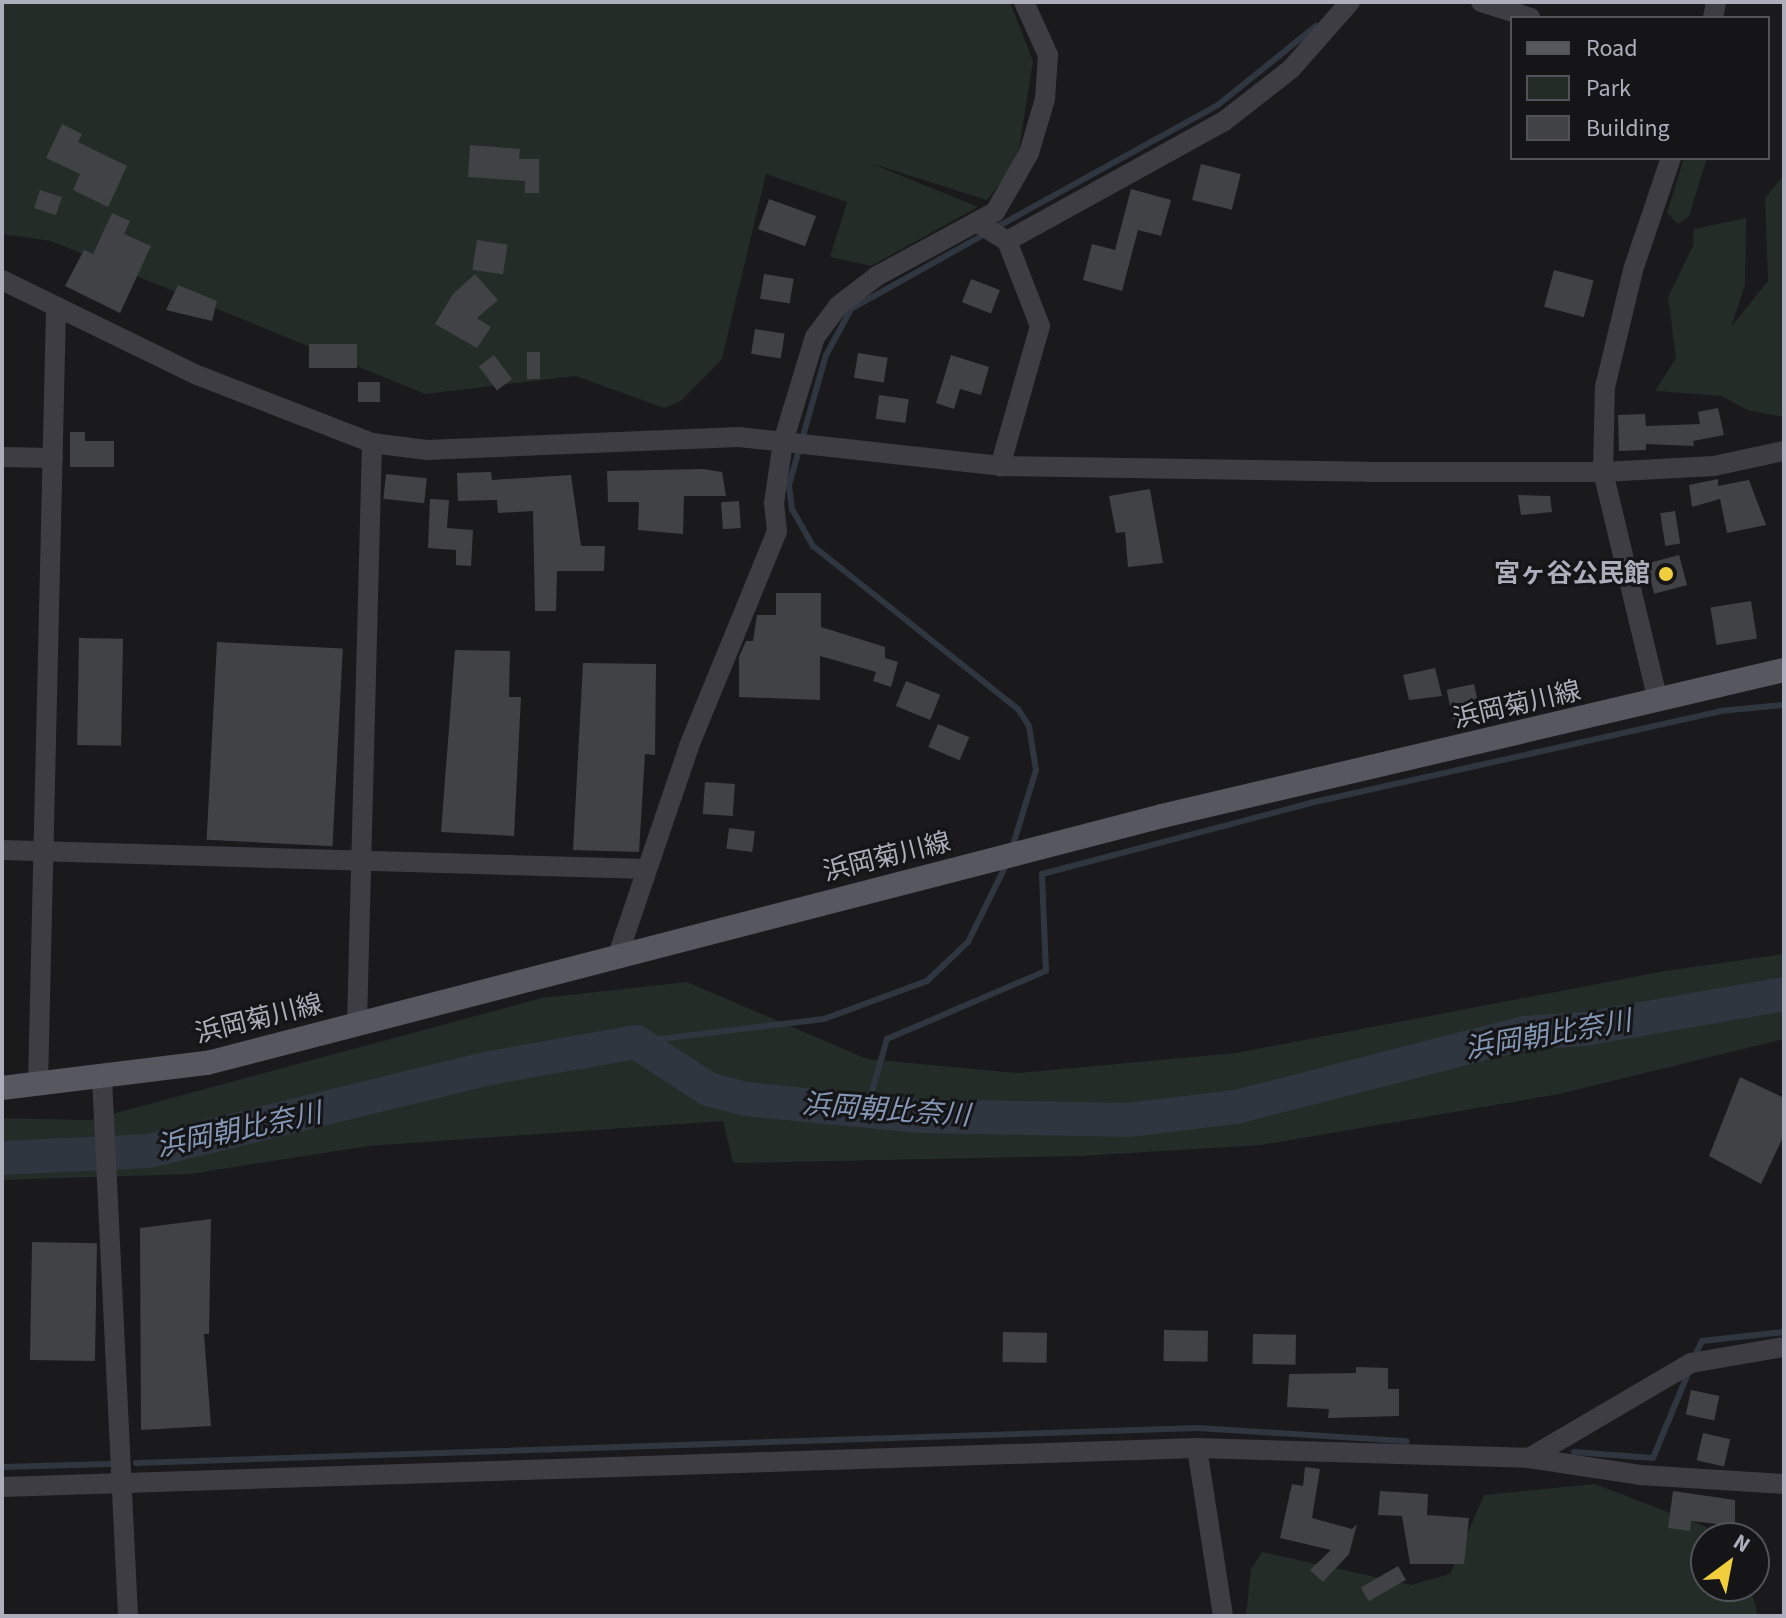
<!DOCTYPE html>
<html>
<head>
<meta charset="utf-8">
<style>
	body { margin:0 }
	#map { position:relative; width:1786px; height:1618px; overflow:hidden; background:#1a1a1c; font-family:"Source Sans 3","Noto Sans JP",sans-serif }
	div>[style] { position:absolute }
	[style*='--x'] { left:calc(var(--x)*1px); top:calc(var(--y)*1px); width:calc(var(--w)*1px); rotate:calc(var(--a)*1deg) }
	.green>* { inset:0; background:#232c26 }
	.stream>* { height:6px; margin:-3px; padding:0 3px; transform-origin:3px; border-radius:3px; background:#2f3640 }
	.river>* { height:34px; margin:-17px; padding:0 17px; transform-origin:17px; border-radius:17px; background:#2f3640 }
	.building>* { inset:0; background:#414246; transform-origin:0 0 }
	.minor>* { height:20px; margin:-10px; padding:0 10px; transform-origin:10px; border-radius:10px; background:#3d3d43 }
	.major>* { height:24px; margin:-12px; padding:0 12px; transform-origin:12px; border-radius:12px; background:#575760 }
	.dots>* { width:22px; height:22px; translate:-50% -50%; box-sizing:border-box; border:4px solid #151517; border-radius:50% }
	span { translate:-50% -50%; white-space:nowrap; text-align:center; line-height:1.15; -webkit-text-stroke:6px #151517; paint-order:stroke }
	.poi-label { font-size:26px; color:#acafbb; font-weight:700 }
	.right { translate:-100% -50%; text-align:right }
	.street-label { font-size:26px; color:#acafbb }
	.water-label { font-size:28px; color:#8497b5; font-style:italic }
	.frame { position:absolute; inset:0; border:4px solid #acafbb; pointer-events:none }
	.legend { position:absolute; left:1510px; top:16px; width:260px; height:144px; box-sizing:border-box; background:#151517; border:2px solid #515359; margin:0; padding:10px 14px; list-style:none; font-size:24px; color:#acafbb }
	.legend li { display:flex; align-items:center; gap:16px; height:40px }
	.legend b { width:40px; border:2px solid #515359 }
	.north { position:absolute; left:1690px; top:1522px; width:80px; height:80px; box-sizing:border-box; background:#151517; border:2px solid #515359; border-radius:50%; rotate:32deg; font-size:22px; font-weight:700; line-height:32px; text-align:center; color:#acafbb }
	.north::after { content:''; display:block; margin:auto; width:28px; height:36px; background:#f1ce3c; clip-path:polygon(50% 0,100% 100%,50% 72%,0 100%) }
</style>
</head>
<body>
<div id="map">
	<div class="green">
		<div style="clip-path:polygon(2px 2px,1010px 2px,1033px 61px,1017px 161px,987px 200px,870px 163px,978px 207px,871px 266px,830px 257px,847px 202px,766px 174px,722px 359px,681px 401px,664px 408px,576px 376px,425px 394px,51px 241px,2px 234px)"></div>
		<div style="clip-path:polygon(1684px 158px,1707px 158px,1689px 216px,1678px 224px,1667px 213px)"></div>
		<div style="clip-path:polygon(1784px 175px,1784px 417px,1747px 410px,1722px 396px,1655px 391px,1676px 358px,1668px 297px,1693px 246px,1694px 229px,1746px 218px,1745px 285px,1731px 327px,1768px 281px,1765px 198px)"></div>
		<div style="clip-path:polygon(1784px 954px,1784px 1039px,1559px 1094px,1261px 1145px,1081px 1156px,733px 1163px,723px 1121px,368px 1146px,190px 1174px,2px 1180px,2px 1118px,90px 1120px,542px 998px,687px 982px,867px 1059px,1019px 1073px,1236px 1053px,1665px 971px)"></div>
		<div style="clip-path:polygon(1595px 1484px,1735px 1538px,1706px 1538px,1706px 1586px,1750px 1586px,1758px 1616px,1246px 1616px,1251px 1569px,1262px 1552px,1411px 1585px,1450px 1574px,1484px 1495px)"></div>
	</div>
	<div class="stream">
		<div style="--x:995;--y:228;--w:255;--a:-28.9"></div>
		<div style="--x:1218;--y:105;--w:126;--a:-38.9"></div>
		<div style="--x:985;--y:234;--w:154;--a:150.8"></div>
		<div style="--x:851;--y:309;--w:52;--a:118.5"></div>
		<div style="--x:826;--y:355;--w:135;--a:105.9"></div>
		<div style="--x:789;--y:485;--w:24;--a:83"></div>
		<div style="--x:792;--y:509;--w:43;--a:60.4"></div>
		<div style="--x:813;--y:546;--w:262;--a:38.5"></div>
		<div style="--x:1018;--y:709;--w:20;--a:57"></div>
		<div style="--x:1029;--y:726;--w:45;--a:81"></div>
		<div style="--x:1036;--y:770;--w:82;--a:107.1"></div>
		<div style="--x:636;--y:1042;--w:189;--a:-7"></div>
		<div style="--x:824;--y:1019;--w:110;--a:-20.3"></div>
		<div style="--x:927;--y:981;--w:57;--a:-43.6"></div>
		<div style="--x:968;--y:942;--w:88;--a:-63.7"></div>
		<div style="--x:867;--y:1109;--w:73;--a:-74.1"></div>
		<div style="--x:887;--y:1039;--w:173;--a:-23.2"></div>
		<div style="--x:1046;--y:971;--w:97;--a:-92.4"></div>
		<div style="--x:1042;--y:874;--w:277;--a:-14.8"></div>
		<div style="--x:1310;--y:803;--w:420;--a:-12.6"></div>
		<div style="--x:1720;--y:711;--w:64;--a:-5.4"></div>
		<div style="--x:1694;--y:1357;--w:18;--a:-63"></div>
		<div style="--x:1702;--y:1341;--w:82;--a:-6.3"></div>
		<div style="--x:1574;--y:1452;--w:79;--a:4.3"></div>
		<div style="--x:1653;--y:1458;--w:94;--a:-67.5"></div>
		<div style="--x:136;--y:1463;--w:1063;--a:-1.89"></div>
		<div style="--x:1198;--y:1428;--w:209;--a:3.6"></div>
		<div style="--x:2;--y:1467;--w:107;--a:-1.6"></div>
	</div>
	<div class="river">
		<div style="--x:2;--y:1158;--w:147;--a:-2.7"></div>
		<div style="--x:149;--y:1151;--w:351;--a:-13.7"></div>
		<div style="--x:490;--y:1068;--w:148;--a:-10.1"></div>
		<div style="--x:636;--y:1042;--w:86;--a:33.1"></div>
		<div style="--x:708;--y:1089;--w:39;--a:15"></div>
		<div style="--x:746;--y:1099;--w:175;--a:5.6"></div>
		<div style="--x:920;--y:1116;--w:208;--a:1.1"></div>
		<div style="--x:1128;--y:1120;--w:109;--a:-6.9"></div>
		<div style="--x:1236;--y:1107;--w:298;--a:-14.4"></div>
		<div style="--x:1525;--y:1033;--w:59;--a:-3.9"></div>
		<div style="--x:1584;--y:1029;--w:203;--a:-9.9"></div>
	</div>
	<div class="building">
		<div style="clip-path:polygon(62px 124px,82px 134px,78px 142px,127px 166px,108px 207px,73px 190px,80px 174px,46px 158px)"></div>
		<div style="clip-path:polygon(470px 145px,520px 149px,519px 159px,539px 159px,539px 193px,525px 193px,525px 181px,468px 177px)"></div>
		<div style="left:1201px;top:164px;width:41px;height:37px;rotate:14deg"></div>
		<div style="clip-path:polygon(1131px 189px,1171px 200px,1161px 236px,1138px 230px,1122px 291px,1083px 280px,1092px 244px,1115px 250px)"></div>
		<div style="left:40px;top:190px;width:23px;height:19px;rotate:18deg"></div>
		<div style="left:769px;top:199px;width:50px;height:32px;rotate:20deg"></div>
		<div style="clip-path:polygon(112px 213px,130px 221px,124px 234px,151px 246px,120px 313px,65px 286px,84px 250px,93px 254px)"></div>
		<div style="left:477px;top:240px;width:31px;height:30px;rotate:9deg"></div>
		<div style="left:1554px;top:270px;width:41px;height:38px;rotate:15deg"></div>
		<div style="clip-path:polygon(475px 274px,498px 300px,477px 318px,491px 327px,477px 348px,435px 324px,453px 294px)"></div>
		<div style="left:764px;top:274px;width:30px;height:25px;rotate:9deg"></div>
		<div style="left:971px;top:279px;width:31px;height:25px;rotate:21deg"></div>
		<div style="clip-path:polygon(178px 285px,217px 301px,212px 321px,166px 310px)"></div>
		<div style="left:755px;top:329px;width:30px;height:25px;rotate:9deg"></div>
		<div style="left:309px;top:344px;width:48px;height:24px"></div>
		<div style="left:527px;top:352px;width:13px;height:27px"></div>
		<div style="left:858px;top:353px;width:30px;height:25px;rotate:9deg"></div>
		<div style="left:494px;top:355px;width:30px;height:19px;rotate:53deg"></div>
		<div style="clip-path:polygon(951px 355px,989px 367px,981px 395px,960px 389px,954px 409px,936px 403px)"></div>
		<div style="left:358px;top:382px;width:22px;height:20px"></div>
		<div style="left:879px;top:395px;width:30px;height:24px;rotate:8deg"></div>
		<div style="clip-path:polygon(1718px 408px,1724px 435px,1693px 441px,1694px 446px,1646px 444px,1646px 450px,1619px 451px,1618px 415px,1645px 414px,1646px 426px,1700px 424px,1698px 412px)"></div>
		<div style="clip-path:polygon(70px 432px,85px 432px,85px 441px,114px 441px,114px 467px,70px 467px)"></div>
		<div style="clip-path:polygon(703px 469px,722px 472px,726px 496px,684px 496px,683px 534px,638px 530px,639px 502px,608px 502px,607px 471px)"></div>
		<div style="clip-path:polygon(491px 472px,492px 480px,571px 475px,581px 546px,605px 546px,604px 571px,557px 571px,556px 611px,535px 611px,533px 511px,498px 513px,497px 500px,458px 501px,457px 473px)"></div>
		<div style="left:386px;top:474px;width:41px;height:25px;rotate:6deg"></div>
		<div style="clip-path:polygon(1718px 479px,1718px 486px,1749px 480px,1766px 525px,1727px 533px,1720px 499px,1692px 507px,1689px 485px)"></div>
		<div style="clip-path:polygon(1150px 489px,1163px 563px,1128px 567px,1125px 532px,1116px 533px,1109px 496px)"></div>
		<div style="clip-path:polygon(1518px 495px,1550px 496px,1552px 512px,1521px 515px)"></div>
		<div style="clip-path:polygon(430px 499px,449px 500px,447px 528px,473px 530px,471px 566px,456px 565px,456px 550px,428px 548px)"></div>
		<div style="left:739px;top:501px;width:27px;height:18px;rotate:86deg"></div>
		<div style="left:1675px;top:511px;width:33px;height:15px;rotate:81deg"></div>
		<div style="left:1679px;top:555px;width:31px;height:34px;rotate:75deg"></div>
		<div style="clip-path:polygon(776px 593px,821px 593px,821px 627px,885px 647px,885px 658px,898px 662px,891px 687px,873px 681px,876px 672px,820px 656px,820px 700px,739px 697px,739px 657px,746px 641px,753px 641px,757px 615px,776px 615px)"></div>
		<div style="left:1751px;top:601px;width:38px;height:41px;rotate:81deg"></div>
		<div style="left:79px;top:638px;width:44px;height:107px;rotate:1deg"></div>
		<div style="left:217px;top:642px;width:126px;height:198px;rotate:3deg"></div>
		<div style="clip-path:polygon(455px 650px,510px 651px,509px 697px,521px 697px,514px 836px,441px 832px)"></div>
		<div style="clip-path:polygon(583px 663px,656px 664px,655px 755px,645px 754px,639px 852px,573px 850px)"></div>
		<div style="clip-path:polygon(1435px 668px,1442px 696px,1409px 700px,1403px 675px)"></div>
		<div style="left:906px;top:681px;width:37px;height:27px;rotate:22deg"></div>
		<div style="left:1474px;top:684px;width:30px;height:28px;rotate:78deg"></div>
		<div style="left:938px;top:724px;width:34px;height:25px;rotate:23deg"></div>
		<div style="left:705px;top:782px;width:30px;height:32px;rotate:4deg"></div>
		<div style="left:729px;top:828px;width:26px;height:21px;rotate:7deg"></div>
		<div style="clip-path:polygon(1740px 1077px,1784px 1098px,1784px 1135px,1761px 1184px,1709px 1156px)"></div>
		<div style="clip-path:polygon(211px 1219px,209px 1334px,204px 1334px,211px 1426px,141px 1430px,140px 1228px)"></div>
		<div style="left:32px;top:1242px;width:65px;height:118px;rotate:1deg"></div>
		<div style="left:1164px;top:1330px;width:44px;height:31px;rotate:1deg"></div>
		<div style="left:1003px;top:1332px;width:44px;height:30px;rotate:1deg"></div>
		<div style="left:1253px;top:1334px;width:43px;height:30px;rotate:1deg"></div>
		<div style="clip-path:polygon(1356px 1367px,1388px 1368px,1388px 1389px,1399px 1389px,1399px 1416px,1328px 1418px,1329px 1409px,1287px 1407px,1289px 1374px,1356px 1373px)"></div>
		<div style="left:1691px;top:1390px;width:29px;height:25px;rotate:12deg"></div>
		<div style="left:1703px;top:1433px;width:28px;height:28px;rotate:13deg"></div>
		<div style="clip-path:polygon(1305px 1467px,1320px 1469px,1312px 1518px,1352px 1529px,1357px 1524px,1349px 1554px,1323px 1582px,1310px 1570px,1331px 1550px,1280px 1538px,1292px 1484px,1303px 1486px)"></div>
		<div style="clip-path:polygon(1380px 1491px,1428px 1494px,1427px 1515px,1469px 1518px,1464px 1564px,1410px 1564px,1402px 1516px,1378px 1515px)"></div>
		<div style="clip-path:polygon(1673px 1491px,1735px 1500px,1735px 1526px,1691px 1521px,1690px 1531px,1668px 1528px)"></div>
		<div style="left:1398px;top:1566px;width:16px;height:43px;rotate:60deg"></div>
	</div>
	<div class="minor">
		<div style="--x:1481;--y:2;--w:52;--a:17.7"></div>
		<div style="--x:1713;--y:18;--w:16;--a:-79"></div>
		<div style="--x:978;--y:223;--w:34;--a:32"></div>
		<div style="--x:1007;--y:241;--w:91;--a:68.8"></div>
		<div style="--x:1040;--y:326;--w:146;--a:105.9"></div>
		<div style="--x:1007;--y:241;--w:247;--a:-28.9"></div>
		<div style="--x:1223;--y:122;--w:86;--a:-37.9"></div>
		<div style="--x:1291;--y:69;--w:89;--a:-48.6"></div>
		<div style="--x:2;--y:280;--w:217;--a:26"></div>
		<div style="--x:197;--y:375;--w:188;--a:21.2"></div>
		<div style="--x:372;--y:443;--w:55;--a:7.3"></div>
		<div style="--x:427;--y:450;--w:312;--a:-2.4"></div>
		<div style="--x:739;--y:437;--w:263;--a:6.3"></div>
		<div style="--x:1000;--y:466;--w:368;--a:0.9"></div>
		<div style="--x:1368;--y:472;--w:235;--a:0"></div>
		<div style="--x:1603;--y:472;--w:111;--a:-3.1"></div>
		<div style="--x:1714;--y:466;--w:72;--a:-12.1"></div>
		<div style="--x:2;--y:457;--w:51;--a:1.1"></div>
		<div style="--x:1658;--y:701;--w:236;--a:-103.5"></div>
		<div style="--x:1603;--y:472;--w:85;--a:-88.7"></div>
		<div style="--x:1605;--y:387;--w:120;--a:-76.5"></div>
		<div style="--x:1633;--y:270;--w:118;--a:-71.3"></div>
		<div style="--x:2;--y:850;--w:644;--a:1.69"></div>
		<div style="--x:618;--y:955;--w:221;--a:-71.2"></div>
		<div style="--x:689;--y:746;--w:232;--a:-67.7"></div>
		<div style="--x:777;--y:531;--w:28;--a:-96"></div>
		<div style="--x:774;--y:503;--w:62;--a:-81.6"></div>
		<div style="--x:783;--y:442;--w:110;--a:-73.1"></div>
		<div style="--x:815;--y:337;--w:39;--a:-53"></div>
		<div style="--x:838;--y:306;--w:49;--a:-37.6"></div>
		<div style="--x:877;--y:276;--w:134;--a:-28.5"></div>
		<div style="--x:995;--y:212;--w:68;--a:-60"></div>
		<div style="--x:1029;--y:153;--w:56;--a:-73.5"></div>
		<div style="--x:1045;--y:99;--w:44;--a:-86.1"></div>
		<div style="--x:1048;--y:55;--w:58;--a:-114.4"></div>
		<div style="--x:357;--y:1024;--w:581;--a:-88.52"></div>
		<div style="--x:102;--y:1078;--w:539;--a:87.23"></div>
		<div style="--x:38;--y:1085;--w:777;--a:-88.67"></div>
		<div style="--x:1197;--y:1448;--w:170;--a:81.2"></div>
		<div style="--x:1529;--y:1458;--w:112;--a:8.7"></div>
		<div style="--x:1640;--y:1475;--w:144;--a:3.6"></div>
		<div style="--x:2;--y:1487;--w:1196;--a:-1.87"></div>
		<div style="--x:1197;--y:1448;--w:332;--a:1.7"></div>
		<div style="--x:1529;--y:1458;--w:188;--a:-30.4"></div>
		<div style="--x:1691;--y:1363;--w:94;--a:-9.8"></div>
	</div>
	<div class="major">
		<div style="--x:2;--y:1088;--w:207;--a:-7"></div>
		<div style="--x:207;--y:1063;--w:986;--a:-14.5"></div>
		<div style="--x:1162;--y:816;--w:639;--a:-13.21"></div>
	</div>
	<div class="dots">
		<div style="left:1666px;top:574px;background:#f1ce3c"></div>
	</div>
	<div class="poi-label">
		<span class="right" style="left:1650px;top:574px">宮ヶ谷公民館</span>
	</div>
	<div class="street-label">
		<span style="left:1517px;top:705px;rotate:-13deg">浜岡菊川線</span>
		<span style="left:887px;top:857px;rotate:-14deg">浜岡菊川線</span>
		<span style="left:259px;top:1019px;rotate:-14deg">浜岡菊川線</span>
	</div>
	<div class="water-label">
		<span style="left:1548px;top:1035px;rotate:-10deg">浜岡朝比奈川</span>
		<span style="left:886px;top:1110px;rotate:4deg">浜岡朝比奈川</span>
		<span style="left:239px;top:1130px;rotate:-12deg">浜岡朝比奈川</span>
	</div>
	<div class="frame"></div>
	<ul class="legend">
	<li><b style="height:10px;background:#575760"></b>Road</li>
	<li><b style="height:22px;background:#232c26"></b>Park</li>
	<li><b style="height:22px;background:#414246"></b>Building</li>
	</ul>
	<div class="north">N</div>
</div>
</body>
</html>
